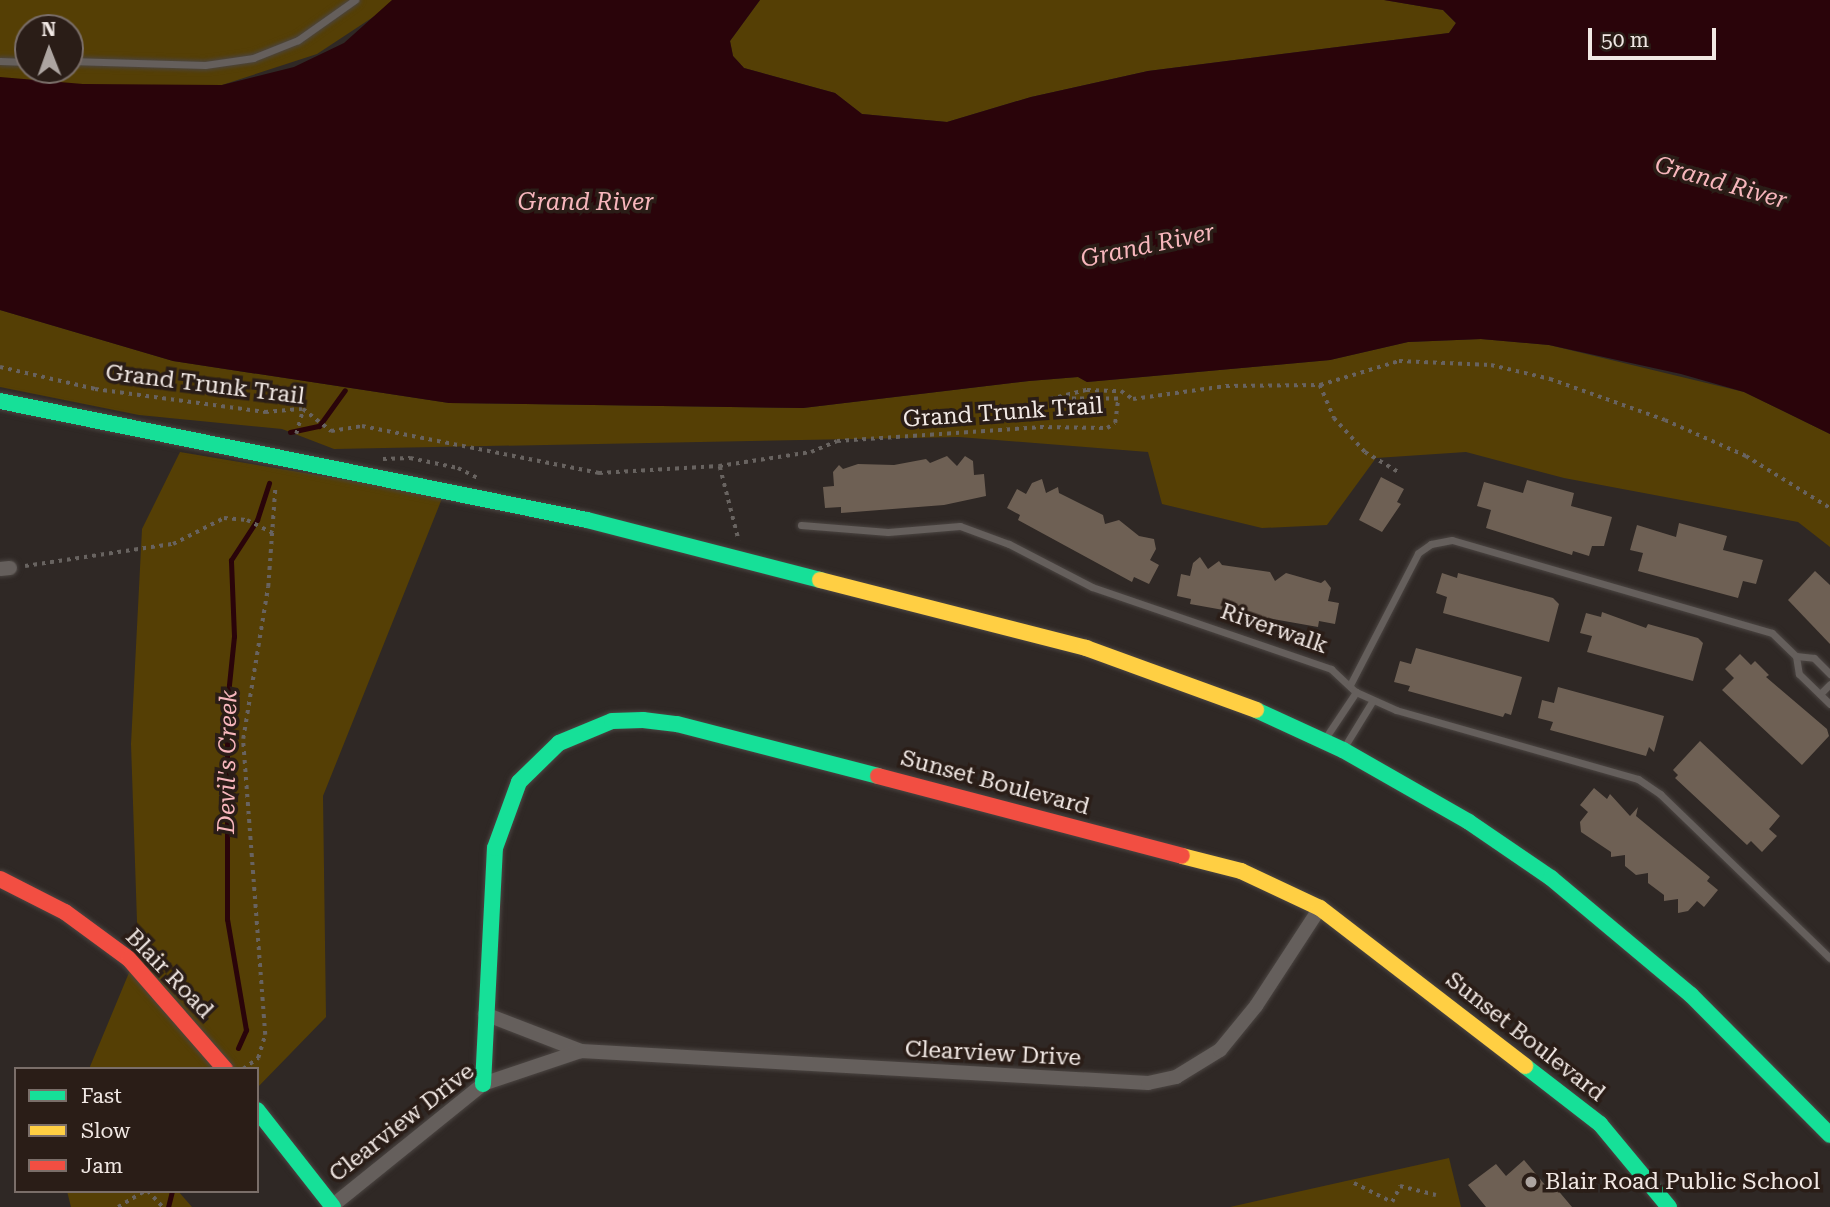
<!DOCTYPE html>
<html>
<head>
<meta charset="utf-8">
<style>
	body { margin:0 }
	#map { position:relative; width:1830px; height:1207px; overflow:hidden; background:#2f2825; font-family:"Roboto Serif",serif }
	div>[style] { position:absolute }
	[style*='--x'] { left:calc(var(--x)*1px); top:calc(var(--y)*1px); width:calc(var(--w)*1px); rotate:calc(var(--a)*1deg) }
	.green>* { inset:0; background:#553f05 }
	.water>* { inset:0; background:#2a040a }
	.stream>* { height:5px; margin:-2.5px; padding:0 2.5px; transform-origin:2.5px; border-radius:2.5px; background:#2a040a }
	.building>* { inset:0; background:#6e6054 }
	.path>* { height:3.5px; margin-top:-1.75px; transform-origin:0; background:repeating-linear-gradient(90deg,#686360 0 3.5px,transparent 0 8.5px) }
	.roads { filter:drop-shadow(0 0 2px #4b4542) drop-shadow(0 0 2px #4b4542) }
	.lane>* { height:7px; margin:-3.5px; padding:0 3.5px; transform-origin:3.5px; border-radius:3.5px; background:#655f5c }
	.street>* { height:14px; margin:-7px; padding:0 7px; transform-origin:7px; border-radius:7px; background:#655f5c }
	.fast>* { height:16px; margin:-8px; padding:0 8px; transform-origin:8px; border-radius:8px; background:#16e098 }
	.slow>* { height:16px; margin:-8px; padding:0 8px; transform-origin:8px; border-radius:8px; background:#ffcf43 }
	.jam>* { height:16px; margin:-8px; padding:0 8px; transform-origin:8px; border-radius:8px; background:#f24e42 }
	.dots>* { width:19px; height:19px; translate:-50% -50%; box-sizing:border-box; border:4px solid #2a1d17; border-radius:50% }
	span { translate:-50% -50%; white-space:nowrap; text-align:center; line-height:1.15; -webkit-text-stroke:7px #2a1d17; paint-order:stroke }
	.street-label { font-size:23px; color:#f1e8e4 }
	.poi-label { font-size:23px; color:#f1e8e4 }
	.left { translate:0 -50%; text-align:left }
	.water-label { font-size:24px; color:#f7b6bc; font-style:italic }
	.legend { position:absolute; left:14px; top:1067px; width:245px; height:126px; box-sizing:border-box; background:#2a1d17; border:2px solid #7a6e69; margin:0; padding:9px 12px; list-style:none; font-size:21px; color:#f1e8e4 }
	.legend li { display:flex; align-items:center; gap:14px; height:35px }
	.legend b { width:35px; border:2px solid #7a6e69 }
	.north { position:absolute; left:14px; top:14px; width:70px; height:70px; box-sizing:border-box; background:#2a1d17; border:2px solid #7a6e69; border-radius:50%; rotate:359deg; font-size:19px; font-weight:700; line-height:28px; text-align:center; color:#f1e8e4 }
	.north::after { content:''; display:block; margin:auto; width:24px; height:32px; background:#ada5a1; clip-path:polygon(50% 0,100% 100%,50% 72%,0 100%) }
	.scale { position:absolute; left:1588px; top:28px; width:128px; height:32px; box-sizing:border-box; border:4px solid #f1e8e4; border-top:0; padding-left:9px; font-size:21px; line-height:24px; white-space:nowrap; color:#f1e8e4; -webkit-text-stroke:5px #2a1d17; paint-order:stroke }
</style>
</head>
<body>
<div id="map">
	<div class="green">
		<div style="clip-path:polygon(evenodd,0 0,399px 0,317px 54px,222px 85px,63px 97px,0 81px,0 0,28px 28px,70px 28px,70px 70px,28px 70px,28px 28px)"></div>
		<div style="clip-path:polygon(760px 0,1384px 0,1443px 10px,1456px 23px,1449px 33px,1148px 71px,1031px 97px,947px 122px,862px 114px,835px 93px,744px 68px,733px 56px,730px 41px)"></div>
		<div style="clip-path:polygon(0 310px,173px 361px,449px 403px,803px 408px,1029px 381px,1078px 377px,1087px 382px,1330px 360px,1408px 342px,1481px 339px,1549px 345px,1744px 392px,1830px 434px,1830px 547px,1798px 522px,1564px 478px,1466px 452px,1376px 458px,1327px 525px,1262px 528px,1162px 504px,1148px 452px,959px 437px,334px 449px,282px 429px,139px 415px,0 387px)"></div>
		<div style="clip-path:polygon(180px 452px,443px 496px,323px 796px,326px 1017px,257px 1088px,257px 1069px,89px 1069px,138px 951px,131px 744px,142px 529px)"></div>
		<div style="clip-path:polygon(1449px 1158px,1461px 1207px,1230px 1207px)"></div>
		<div style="clip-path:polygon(67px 1191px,178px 1191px,192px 1207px,71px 1207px)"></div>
	</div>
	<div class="water">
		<div style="clip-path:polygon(392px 0,760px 0,730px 41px,733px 56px,744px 68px,835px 93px,862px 114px,947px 122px,1031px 97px,1148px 71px,1449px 33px,1456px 23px,1443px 10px,1384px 0,1830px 0,1830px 434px,1744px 392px,1681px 374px,1549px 345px,1481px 339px,1408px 342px,1330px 360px,1087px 382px,1078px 377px,1029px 381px,803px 408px,449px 403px,173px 361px,0 310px,0 77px,83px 84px,222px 85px,294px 67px,344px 43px)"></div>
	</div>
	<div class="stream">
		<div style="--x:290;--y:432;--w:30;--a:-12"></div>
		<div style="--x:319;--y:426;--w:44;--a:-54.2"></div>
		<div style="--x:238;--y:1048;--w:20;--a:-66"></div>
		<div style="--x:246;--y:1030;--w:113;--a:-99.7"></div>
		<div style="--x:227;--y:919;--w:215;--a:-90"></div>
		<div style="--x:227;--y:704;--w:68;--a:-84.1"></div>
		<div style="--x:234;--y:636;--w:76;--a:-92.3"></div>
		<div style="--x:231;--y:560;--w:48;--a:-57"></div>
		<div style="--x:257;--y:520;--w:39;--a:-72"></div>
		<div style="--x:168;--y:1207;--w:16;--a:-76"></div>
	</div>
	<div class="building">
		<div style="clip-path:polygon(947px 456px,957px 466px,965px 456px,973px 461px,974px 475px,984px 474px,986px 496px,944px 505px,841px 513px,841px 507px,825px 508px,823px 487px,834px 486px,833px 472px,839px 465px,843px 469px,858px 464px,894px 465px,926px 459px,930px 463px)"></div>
		<div style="clip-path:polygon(1381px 477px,1404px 489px,1397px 502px,1401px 504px,1382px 532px,1359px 520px)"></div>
		<div style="clip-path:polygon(1042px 479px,1046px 493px,1058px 487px,1059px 493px,1103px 515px,1105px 524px,1119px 520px,1139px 536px,1154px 539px,1156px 549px,1150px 560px,1159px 565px,1149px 584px,1134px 577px,1132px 582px,1018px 520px,1020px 515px,1007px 508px,1017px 489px,1026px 494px,1032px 483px)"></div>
		<div style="clip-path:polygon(1527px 480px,1574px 493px,1571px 506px,1612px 517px,1604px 546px,1592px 546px,1589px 556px,1573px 551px,1572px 555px,1486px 528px,1491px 510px,1477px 506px,1484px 482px,1523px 493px)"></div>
		<div style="clip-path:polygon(1679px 523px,1727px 536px,1723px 550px,1763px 560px,1756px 584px,1743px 581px,1738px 598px,1638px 571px,1643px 553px,1630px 550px,1637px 525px,1676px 537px)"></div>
		<div style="clip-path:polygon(1200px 557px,1208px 569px,1219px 561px,1222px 565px,1270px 572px,1275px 581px,1286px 573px,1321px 583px,1325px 580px,1331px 588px,1328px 601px,1339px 603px,1335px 624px,1319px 621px,1318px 627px,1190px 604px,1191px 599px,1177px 596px,1181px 574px,1190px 576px,1193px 563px)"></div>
		<div style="clip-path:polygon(1815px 571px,1830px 585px,1830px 644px,1788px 600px)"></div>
		<div style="clip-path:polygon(1442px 573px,1457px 578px,1458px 573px,1553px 598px,1559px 604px,1549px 642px,1443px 613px,1447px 597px,1436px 593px)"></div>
		<div style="clip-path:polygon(1602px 612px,1646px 628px,1648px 624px,1698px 638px,1703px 643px,1693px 681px,1587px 652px,1592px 636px,1580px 633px,1586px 613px,1601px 617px)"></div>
		<div style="clip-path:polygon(1416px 648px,1522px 677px,1511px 715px,1505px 713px,1503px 717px,1408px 691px,1410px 686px,1394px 682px,1400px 661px,1411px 664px)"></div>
		<div style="clip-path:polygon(1740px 654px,1751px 665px,1755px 661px,1769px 675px,1766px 677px,1827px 729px,1829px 736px,1802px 765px,1722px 690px,1734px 678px,1725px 669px)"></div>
		<div style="clip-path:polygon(1558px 687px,1664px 716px,1654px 752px,1649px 747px,1646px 756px,1550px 730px,1553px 722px,1538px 718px,1542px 700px,1554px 703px)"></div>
		<div style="clip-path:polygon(1700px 741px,1780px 816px,1769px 829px,1777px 836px,1762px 852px,1751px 841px,1747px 845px,1675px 778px,1678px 775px,1673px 770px)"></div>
		<div style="clip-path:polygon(1594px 788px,1607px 799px,1610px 794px,1630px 816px,1638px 807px,1636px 816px,1710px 877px,1707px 881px,1718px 890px,1704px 907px,1697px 901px,1688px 911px,1678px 913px,1678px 899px,1664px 901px,1664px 895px,1648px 883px,1648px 873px,1636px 875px,1625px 866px,1625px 855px,1611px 857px,1611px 852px,1581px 832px,1580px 822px,1588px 812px,1580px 805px)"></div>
		<div style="clip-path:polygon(1524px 1160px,1551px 1192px,1556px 1188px,1572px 1207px,1486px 1207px,1468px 1185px,1496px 1164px,1506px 1176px)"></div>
	</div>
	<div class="path">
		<div style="--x:0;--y:367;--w:98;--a:13"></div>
		<div style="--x:95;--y:389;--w:172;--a:7.7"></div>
		<div style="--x:265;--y:412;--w:38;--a:-5"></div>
		<div style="--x:303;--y:409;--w:36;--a:38"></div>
		<div style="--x:331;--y:431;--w:31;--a:-9"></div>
		<div style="--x:362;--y:426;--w:242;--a:11.2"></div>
		<div style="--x:599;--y:473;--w:120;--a:-3.3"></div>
		<div style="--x:719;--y:466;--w:93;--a:-8.7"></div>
		<div style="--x:811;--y:452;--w:28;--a:-23"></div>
		<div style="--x:837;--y:441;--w:203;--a:-3.9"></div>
		<div style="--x:1040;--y:427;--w:67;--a:0.9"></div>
		<div style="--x:1107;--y:428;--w:9;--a:-32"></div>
		<div style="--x:1115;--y:423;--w:24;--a:-83"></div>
		<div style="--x:1118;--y:399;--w:68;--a:180"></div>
		<div style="--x:1050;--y:399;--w:38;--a:-14"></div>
		<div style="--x:1087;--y:390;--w:34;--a:2"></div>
		<div style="--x:1121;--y:391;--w:14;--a:34"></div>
		<div style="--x:1133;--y:399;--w:94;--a:-8"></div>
		<div style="--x:1226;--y:386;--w:94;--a:-0.6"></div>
		<div style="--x:1320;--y:385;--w:83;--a:-16.9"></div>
		<div style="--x:1399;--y:361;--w:92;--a:2.5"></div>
		<div style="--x:1491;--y:365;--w:61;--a:13.3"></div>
		<div style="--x:1550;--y:379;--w:122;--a:19.6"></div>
		<div style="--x:1665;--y:420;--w:89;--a:24"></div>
		<div style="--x:1746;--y:456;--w:99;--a:31.8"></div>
		<div style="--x:1320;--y:385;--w:36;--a:67"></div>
		<div style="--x:1334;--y:418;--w:46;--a:47.6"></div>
		<div style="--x:1365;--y:452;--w:39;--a:31"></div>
		<div style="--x:296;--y:434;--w:26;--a:-74"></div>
		<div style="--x:383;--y:459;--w:27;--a:-2"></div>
		<div style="--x:410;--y:458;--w:49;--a:11.8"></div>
		<div style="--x:458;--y:468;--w:25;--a:27"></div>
		<div style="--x:720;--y:467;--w:76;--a:75.6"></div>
		<div style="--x:25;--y:566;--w:150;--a:-8.5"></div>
		<div style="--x:173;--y:544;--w:57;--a:-27"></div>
		<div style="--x:224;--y:518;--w:23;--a:5"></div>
		<div style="--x:247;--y:520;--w:30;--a:27"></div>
		<div style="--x:243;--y:1069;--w:19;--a:-36"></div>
		<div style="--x:258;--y:1058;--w:24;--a:-73"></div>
		<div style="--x:265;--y:1035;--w:297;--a:-94.3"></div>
		<div style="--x:243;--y:739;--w:154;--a:-80.7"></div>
		<div style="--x:268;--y:587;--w:98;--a:-85.9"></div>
		<div style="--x:1354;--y:1183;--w:42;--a:26.6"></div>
		<div style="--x:1392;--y:1202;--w:18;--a:-63"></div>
		<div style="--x:1400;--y:1186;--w:37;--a:14"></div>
		<div style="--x:148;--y:1191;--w:22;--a:47"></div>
		<div style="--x:118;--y:1207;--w:31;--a:-31"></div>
	</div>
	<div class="roads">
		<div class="lane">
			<div style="--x:0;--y:61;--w:28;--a:2"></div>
			<div style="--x:70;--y:61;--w:135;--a:1.7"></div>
			<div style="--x:205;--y:65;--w:49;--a:-8.3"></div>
			<div style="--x:253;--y:58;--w:48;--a:-21.8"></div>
			<div style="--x:298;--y:40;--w:70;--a:-35.1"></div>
			<div style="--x:801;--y:525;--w:87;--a:4.6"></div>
			<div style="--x:888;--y:532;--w:72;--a:-4.8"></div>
			<div style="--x:960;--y:526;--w:52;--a:20.2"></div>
			<div style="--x:1009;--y:544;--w:93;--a:27.4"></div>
			<div style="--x:1092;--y:587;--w:253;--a:18.9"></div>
			<div style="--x:1331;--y:669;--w:34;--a:43"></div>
			<div style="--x:1356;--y:692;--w:44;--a:24.2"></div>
			<div style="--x:1396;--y:710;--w:252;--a:15.9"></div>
			<div style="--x:1638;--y:779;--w:27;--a:34"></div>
			<div style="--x:1660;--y:794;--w:236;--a:44"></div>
			<div style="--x:1796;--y:656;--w:18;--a:81"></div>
			<div style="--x:1799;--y:674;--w:43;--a:44.1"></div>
			<div style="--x:1350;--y:685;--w:148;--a:-62.7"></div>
			<div style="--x:1418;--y:553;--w:16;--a:-35"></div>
			<div style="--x:1431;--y:544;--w:21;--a:-11"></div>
			<div style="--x:1452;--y:540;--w:333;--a:16.2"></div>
			<div style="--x:1772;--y:633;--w:33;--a:44"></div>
			<div style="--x:1796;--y:656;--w:18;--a:6"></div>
			<div style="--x:1814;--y:658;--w:23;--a:45"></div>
			<div style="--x:1820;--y:694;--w:14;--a:-45"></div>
			<div style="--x:1324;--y:740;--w:58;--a:-56.3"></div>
			<div style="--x:1343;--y:749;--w:57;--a:-58.5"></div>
		</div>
		<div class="street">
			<div style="--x:0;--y:569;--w:10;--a:-6"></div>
			<div style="--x:485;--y:1014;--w:103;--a:21.1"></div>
			<div style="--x:581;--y:1051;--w:568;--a:3.23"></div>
			<div style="--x:1148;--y:1083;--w:29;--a:-12"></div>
			<div style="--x:1176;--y:1077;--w:52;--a:-31.5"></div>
			<div style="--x:1220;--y:1050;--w:57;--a:-50.7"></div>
			<div style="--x:1256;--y:1006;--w:117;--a:-56.9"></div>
			<div style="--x:332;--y:1206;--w:194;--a:-38.9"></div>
			<div style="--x:483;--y:1084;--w:103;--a:-18.6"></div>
		</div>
		<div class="fast">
			<div style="--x:0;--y:401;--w:599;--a:11.46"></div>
			<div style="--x:587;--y:520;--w:241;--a:14.4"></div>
			<div style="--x:1256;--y:710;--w:96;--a:24.7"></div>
			<div style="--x:1343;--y:750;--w:145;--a:29.7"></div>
			<div style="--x:1469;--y:822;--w:99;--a:34.3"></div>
			<div style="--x:1551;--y:878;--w:182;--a:39.9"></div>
			<div style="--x:1691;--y:995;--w:197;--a:45.2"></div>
			<div style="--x:1525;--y:1066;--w:95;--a:37.7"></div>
			<div style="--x:1600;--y:1124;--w:108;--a:50.3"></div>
			<div style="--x:483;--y:1084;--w:236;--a:-87.1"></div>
			<div style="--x:495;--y:848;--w:70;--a:-70"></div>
			<div style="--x:519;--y:782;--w:56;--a:-44.3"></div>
			<div style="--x:559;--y:743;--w:57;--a:-22.5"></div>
			<div style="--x:612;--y:721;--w:31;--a:-2"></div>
			<div style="--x:643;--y:720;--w:34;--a:7"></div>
			<div style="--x:677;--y:724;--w:208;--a:14.5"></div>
			<div style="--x:257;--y:1110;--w:123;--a:51.9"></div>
		</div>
		<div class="slow">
			<div style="--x:820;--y:580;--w:275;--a:14.3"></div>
			<div style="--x:1086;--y:648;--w:181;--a:20"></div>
			<div style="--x:1182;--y:856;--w:61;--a:14.3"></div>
			<div style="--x:1241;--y:871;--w:87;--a:25.1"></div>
			<div style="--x:1320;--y:908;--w:259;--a:37.6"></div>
		</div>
		<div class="jam">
			<div style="--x:878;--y:776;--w:314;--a:14.7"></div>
			<div style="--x:0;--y:879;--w:73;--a:26.9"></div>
			<div style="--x:65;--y:912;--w:79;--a:36.3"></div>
			<div style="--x:129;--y:959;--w:146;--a:48.9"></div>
		</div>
	</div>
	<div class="dots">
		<div style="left:1531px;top:1182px;background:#ada5a1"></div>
	</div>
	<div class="street-label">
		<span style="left:205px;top:385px;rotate:7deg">Grand Trunk Trail</span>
		<span style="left:1003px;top:413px;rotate:-4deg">Grand Trunk Trail</span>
		<span style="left:1274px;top:629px;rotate:19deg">Riverwalk</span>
		<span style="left:995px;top:783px;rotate:15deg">Sunset Boulevard</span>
		<span style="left:169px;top:974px;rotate:46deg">Blair Road</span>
		<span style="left:1525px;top:1037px;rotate:38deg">Sunset Boulevard</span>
		<span style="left:993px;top:1054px;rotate:3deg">Clearview Drive</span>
		<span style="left:402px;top:1123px;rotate:-38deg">Clearview Drive</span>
	</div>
	<div class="poi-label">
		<span class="left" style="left:1545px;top:1182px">Blair Road Public School</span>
	</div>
	<div class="water-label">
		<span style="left:1721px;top:183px;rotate:16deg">Grand River</span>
		<span style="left:586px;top:203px">Grand River</span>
		<span style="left:1148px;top:246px;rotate:-12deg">Grand River</span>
		<span style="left:228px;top:762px;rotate:-89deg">Devil's Creek</span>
	</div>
	<ul class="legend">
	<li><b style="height:9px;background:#16e098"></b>Fast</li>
	<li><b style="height:9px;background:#ffcf43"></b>Slow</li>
	<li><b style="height:9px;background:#f24e42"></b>Jam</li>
	</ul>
	<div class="north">N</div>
	<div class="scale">50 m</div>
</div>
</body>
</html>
